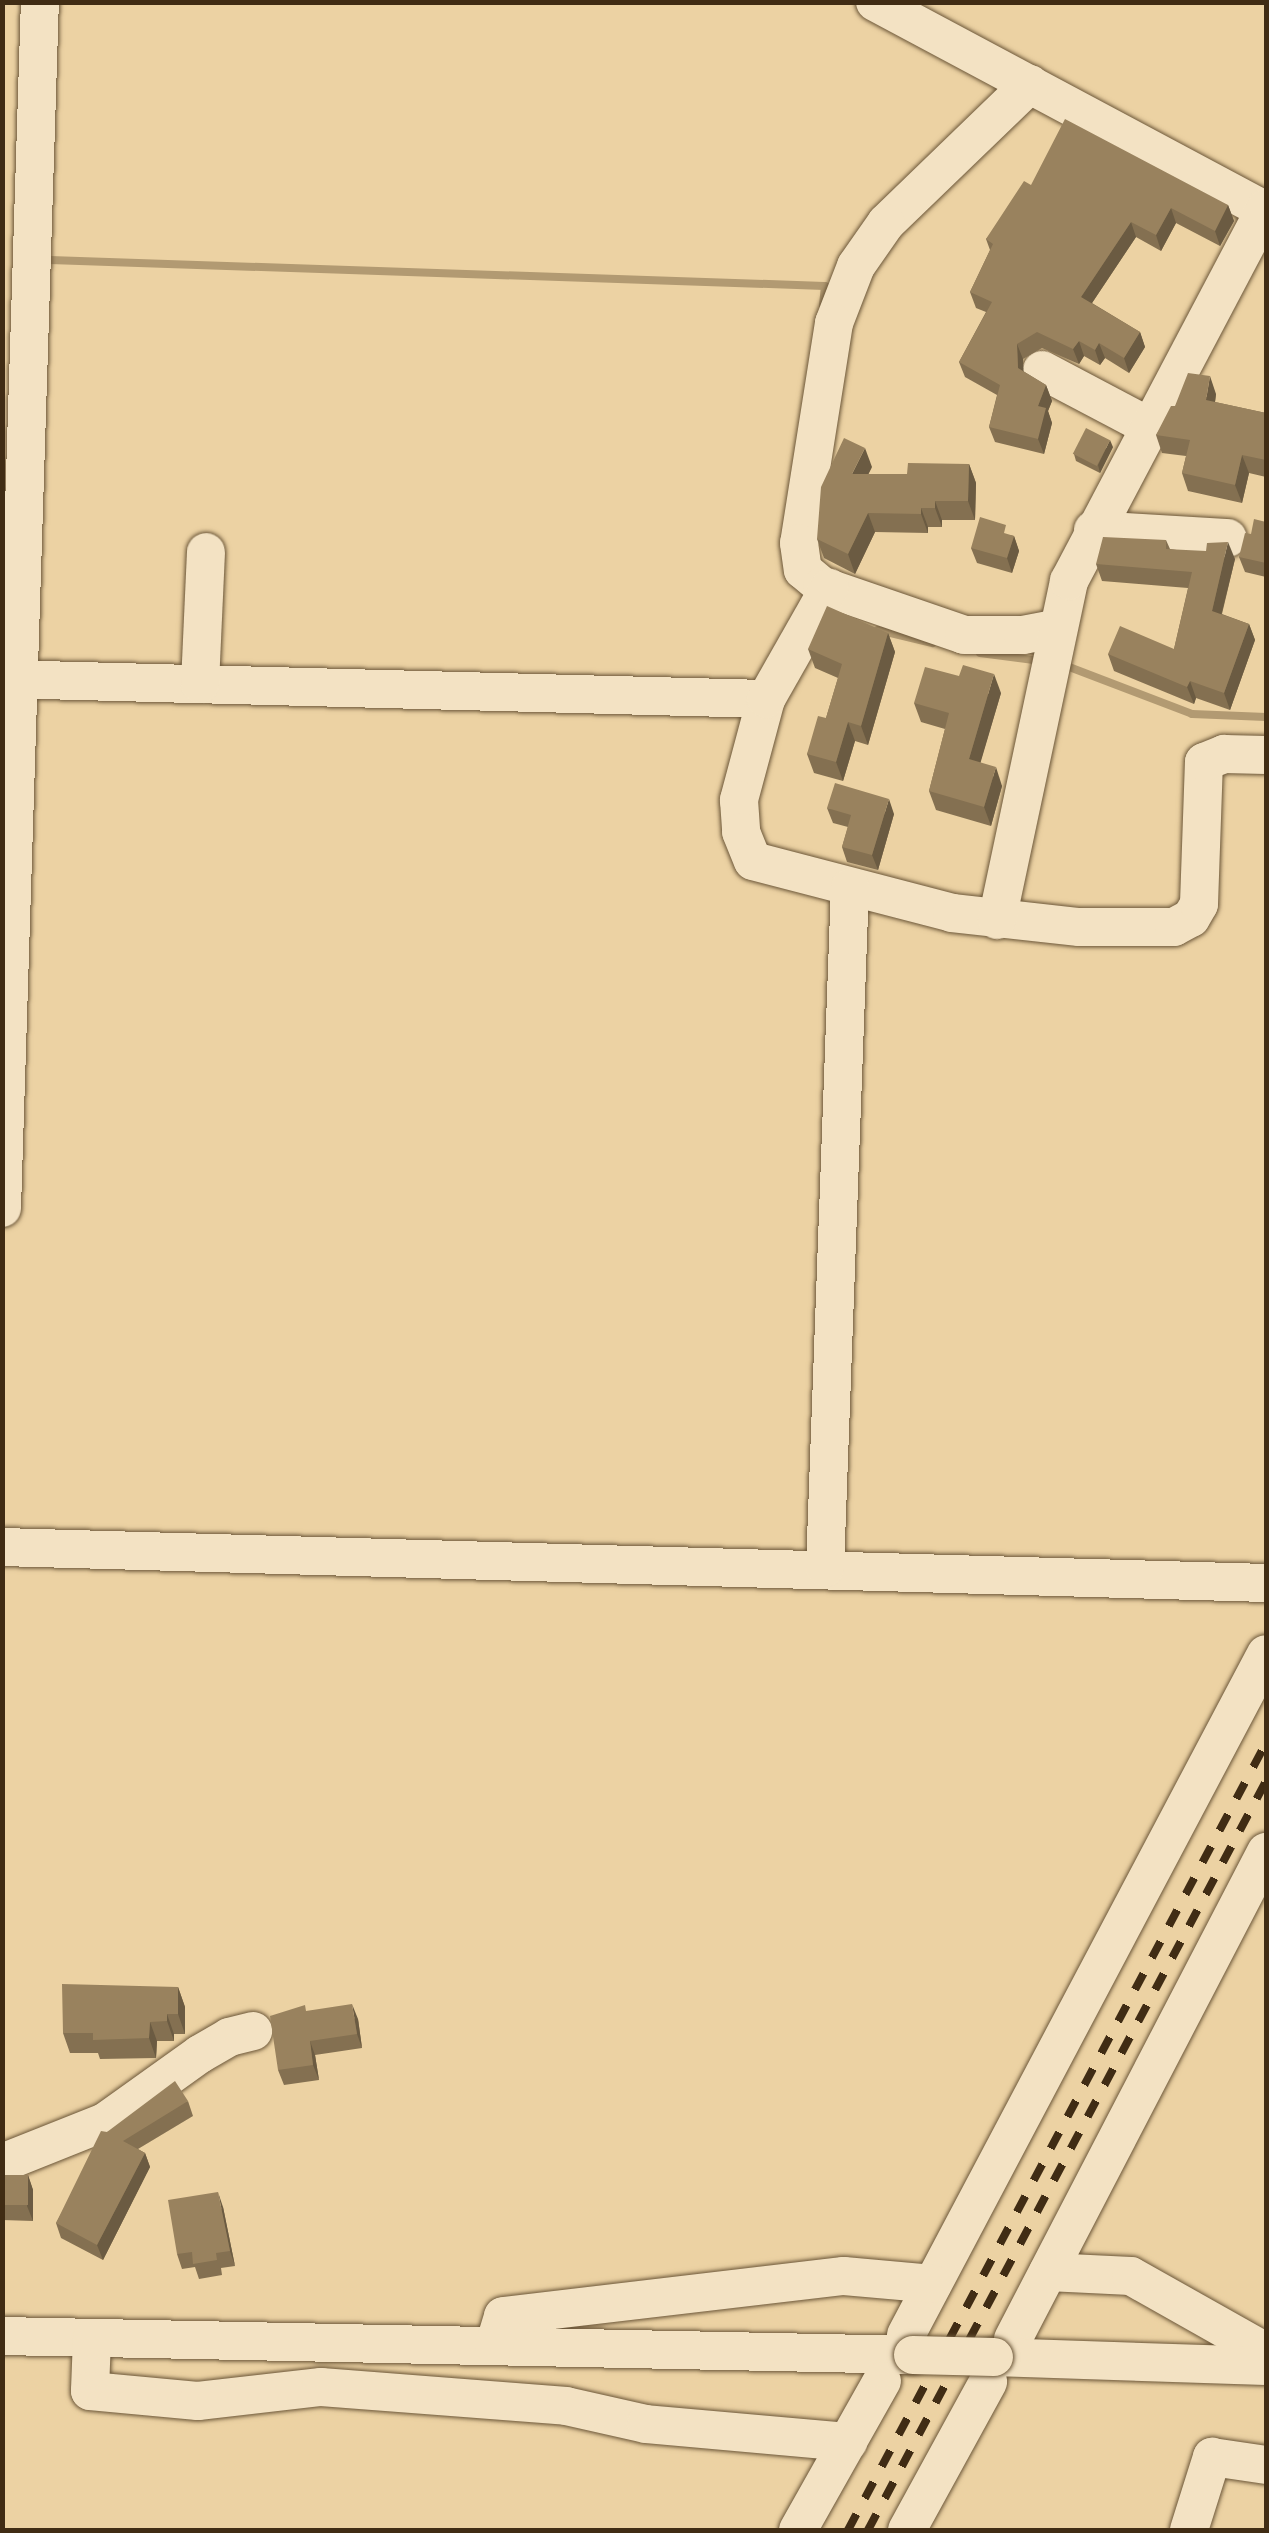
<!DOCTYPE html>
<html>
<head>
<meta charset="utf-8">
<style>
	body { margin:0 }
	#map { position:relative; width:1269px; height:2533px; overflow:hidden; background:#ecd2a3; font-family:"Libre Bodoni",serif }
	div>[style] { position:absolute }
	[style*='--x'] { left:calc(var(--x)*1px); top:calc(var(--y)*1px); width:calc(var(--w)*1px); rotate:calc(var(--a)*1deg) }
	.stream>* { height:8px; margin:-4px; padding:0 4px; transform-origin:4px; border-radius:4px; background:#b29a72 }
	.roads { filter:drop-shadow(0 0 2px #6b5638) drop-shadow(0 0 2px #6b5638) }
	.minor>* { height:38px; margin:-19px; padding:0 19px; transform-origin:19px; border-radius:19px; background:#f3e2c3 }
	.rail>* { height:8px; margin-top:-4px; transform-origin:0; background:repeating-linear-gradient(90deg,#402c14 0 18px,transparent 0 36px) }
	.bridges { filter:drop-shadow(0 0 2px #6b5638) drop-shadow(0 0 2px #6b5638) }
	.minor-bridge>* { height:38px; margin:-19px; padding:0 19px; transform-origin:19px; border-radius:19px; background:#f3e2c3 }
	.wall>* { inset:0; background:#847051 }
	.shaded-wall>* { inset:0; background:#6b5b42 }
	.building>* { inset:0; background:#99825e; transform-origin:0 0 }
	span { translate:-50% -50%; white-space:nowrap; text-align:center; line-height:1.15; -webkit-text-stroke:8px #f3e2c3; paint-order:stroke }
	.frame { position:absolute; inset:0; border:5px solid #402c14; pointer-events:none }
</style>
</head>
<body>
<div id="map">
	<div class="stream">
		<div style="--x:50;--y:260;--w:775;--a:1.92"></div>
		<div style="--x:825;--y:286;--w:19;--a:96"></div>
		<div style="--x:878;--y:630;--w:56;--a:13.5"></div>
		<div style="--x:980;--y:653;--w:62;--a:7.5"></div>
		<div style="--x:1064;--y:665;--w:137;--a:20.9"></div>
		<div style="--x:1192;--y:714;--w:74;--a:2.3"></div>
	</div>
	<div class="roads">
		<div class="minor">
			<div style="--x:875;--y:2;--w:443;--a:28.1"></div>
			<div style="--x:1030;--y:84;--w:200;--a:136"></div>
			<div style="--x:886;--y:223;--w:52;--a:124.9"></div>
			<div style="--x:856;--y:266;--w:61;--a:111.1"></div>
			<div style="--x:834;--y:323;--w:223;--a:99"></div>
			<div style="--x:799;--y:543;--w:27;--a:82"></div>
			<div style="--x:803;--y:570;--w:25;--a:40"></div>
			<div style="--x:822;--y:586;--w:150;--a:19"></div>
			<div style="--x:964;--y:635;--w:59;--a:0"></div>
			<div style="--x:1023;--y:635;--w:36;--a:-11"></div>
			<div style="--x:1042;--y:370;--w:124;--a:27.8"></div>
			<div style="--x:1093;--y:530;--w:135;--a:3.4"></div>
			<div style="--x:2;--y:679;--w:764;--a:1.5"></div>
			<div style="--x:766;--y:699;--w:105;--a:105"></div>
			<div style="--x:739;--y:800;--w:32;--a:86"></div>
			<div style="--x:741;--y:832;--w:31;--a:68"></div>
			<div style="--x:753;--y:861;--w:206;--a:14.6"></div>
			<div style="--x:952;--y:913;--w:128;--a:6.3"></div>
			<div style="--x:1079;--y:927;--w:95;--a:0"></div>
			<div style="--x:1174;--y:927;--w:19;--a:-28"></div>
			<div style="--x:1191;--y:918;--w:16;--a:-60"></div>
			<div style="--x:1199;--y:904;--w:142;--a:-88"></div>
			<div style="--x:1204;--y:762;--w:22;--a:-22"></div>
			<div style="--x:1224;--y:754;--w:42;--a:1.4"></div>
			<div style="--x:200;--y:684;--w:132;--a:-87.4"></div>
			<div style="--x:766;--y:699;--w:128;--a:-60.4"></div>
			<div style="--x:997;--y:920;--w:347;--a:-78"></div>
			<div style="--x:1069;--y:581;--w:422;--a:-62.2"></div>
			<div style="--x:2;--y:1208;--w:1207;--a:-88.2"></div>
			<div style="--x:2;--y:1547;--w:1265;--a:1.63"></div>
			<div style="--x:825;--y:1568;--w:681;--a:-87.9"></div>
			<div style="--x:2;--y:2163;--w:111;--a:-21.7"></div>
			<div style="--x:105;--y:2122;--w:117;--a:-35.6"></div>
			<div style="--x:200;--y:2054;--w:34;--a:-30"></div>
			<div style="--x:229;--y:2037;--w:25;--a:-14"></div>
			<div style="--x:1048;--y:2272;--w:83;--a:2.8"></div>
			<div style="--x:1131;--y:2276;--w:155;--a:29.4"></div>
			<div style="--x:906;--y:2335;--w:770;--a:-62.14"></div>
			<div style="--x:2;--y:2336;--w:911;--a:1.19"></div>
			<div style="--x:92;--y:2338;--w:53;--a:92.2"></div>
			<div style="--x:90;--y:2391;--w:108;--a:5.3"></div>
			<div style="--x:198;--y:2401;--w:124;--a:-6.5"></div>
			<div style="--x:321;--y:2387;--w:246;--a:4.4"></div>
			<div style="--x:566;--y:2406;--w:82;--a:12.7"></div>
			<div style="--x:646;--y:2424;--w:203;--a:5.1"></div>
			<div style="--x:1013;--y:2339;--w:549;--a:-62.55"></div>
			<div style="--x:494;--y:2346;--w:31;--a:-73"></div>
			<div style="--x:503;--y:2316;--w:343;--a:-6.7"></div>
			<div style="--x:844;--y:2276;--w:89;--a:5.1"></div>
			<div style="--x:994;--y:2357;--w:272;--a:1.9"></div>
			<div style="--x:798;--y:2530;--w:171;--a:-60.6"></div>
			<div style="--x:907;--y:2530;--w:169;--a:-61.3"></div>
			<div style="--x:1189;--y:2530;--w:77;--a:-72.5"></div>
			<div style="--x:1212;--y:2457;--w:55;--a:8.4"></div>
		</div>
	</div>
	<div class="rail">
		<div style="--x:848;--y:2530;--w:891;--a:-62.03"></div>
		<div style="--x:868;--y:2530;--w:848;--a:-62.01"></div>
	</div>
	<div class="bridges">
		<div class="minor-bridge">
			<div style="--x:913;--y:2355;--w:81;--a:1.4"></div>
		</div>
	</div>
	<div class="wall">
		<div style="clip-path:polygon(1031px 185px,1228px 205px,1234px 221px,1220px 246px,1176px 223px,1161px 251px,1136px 237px,1092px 303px,1140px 332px,1145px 347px,1129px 373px,1105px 358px,1100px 365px,1084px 356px,1079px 364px,1042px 348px,1023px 359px,1023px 371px,1046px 385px,1052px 401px,1048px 411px,1052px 423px,1044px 454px,995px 442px,989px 427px,997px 395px,965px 377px,959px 362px,986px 312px,976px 308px,970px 292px,990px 250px,986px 239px)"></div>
		<div style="clip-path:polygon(1216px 394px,1215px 402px,1266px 413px,1266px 477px,1249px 473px,1242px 503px,1188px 491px,1182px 473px,1186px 456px,1162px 453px,1156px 435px,1175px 406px)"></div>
		<div style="clip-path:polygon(1113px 447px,1100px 473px,1076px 461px,1074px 454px)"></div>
		<div style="clip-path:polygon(969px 464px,976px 483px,975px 520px,942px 520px,942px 527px,928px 527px,928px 533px,875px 532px,855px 574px,824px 558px,817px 539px,872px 467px,868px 474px,907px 474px)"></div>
		<div style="clip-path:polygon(1266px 522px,1266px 577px,1245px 572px,1239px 557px)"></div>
		<div style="clip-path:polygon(1010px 535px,1014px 536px,1019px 551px,1012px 573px,977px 563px,971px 548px)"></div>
		<div style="clip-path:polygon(1166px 540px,1170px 549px,1235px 559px,1222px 614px,1249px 624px,1255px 640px,1230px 710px,1196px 698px,1194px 704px,1114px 671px,1108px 654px,1174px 649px,1188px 588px,1102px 581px,1096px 564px)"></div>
		<div style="clip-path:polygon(888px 633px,895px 652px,868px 745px,855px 741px,843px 781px,814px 773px,807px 754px,826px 718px,838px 678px,815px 668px,808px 649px)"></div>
		<div style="clip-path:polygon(1001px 693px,980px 763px,1002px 786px,991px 826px,936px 810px,929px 791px,945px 729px,921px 722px,914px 703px)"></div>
		<div style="clip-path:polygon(827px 808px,894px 814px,878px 870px,847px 862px,842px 847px,848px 827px,833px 823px)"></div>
		<div style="clip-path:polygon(178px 1987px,185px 2007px,185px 2034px,174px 2034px,174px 2041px,157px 2041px,156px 2058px,100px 2059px,98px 2053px,70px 2053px,63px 2033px)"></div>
		<div style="clip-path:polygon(307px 2011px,358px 2019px,362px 2048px,315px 2055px,319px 2080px,284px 2085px,278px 2070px)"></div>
		<div style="clip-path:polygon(188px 2101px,193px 2116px,138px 2149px,145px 2153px,150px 2167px,103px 2260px,61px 2238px,56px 2223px,107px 2132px)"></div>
		<div style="clip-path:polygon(2px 2175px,28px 2175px,33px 2190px,33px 2221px,2px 2220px)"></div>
		<div style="clip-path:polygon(223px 2207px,235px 2266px,221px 2268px,222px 2275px,199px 2279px,195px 2267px,182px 2269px,177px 2254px)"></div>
	</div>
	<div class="shaded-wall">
		<div style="clip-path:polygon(1228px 205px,1234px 221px,1220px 246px,1215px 231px)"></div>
		<div style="clip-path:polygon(1171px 208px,1176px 223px,1161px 251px,1156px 235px)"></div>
		<div style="clip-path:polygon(1131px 222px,1136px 237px,1086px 312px,1081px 297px)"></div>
		<div style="clip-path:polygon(1140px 332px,1145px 347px,1129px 373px,1124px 358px)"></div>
		<div style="clip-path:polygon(1079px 341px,1084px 356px,1079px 364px,1073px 349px)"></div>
		<div style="clip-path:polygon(1099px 343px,1105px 358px,1100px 365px,1095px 350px)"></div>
		<div style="clip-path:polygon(1017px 344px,1023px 359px,1024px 383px,1018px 368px)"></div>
		<div style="clip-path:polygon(1210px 376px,1216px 394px,1213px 418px,1206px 400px)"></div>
		<div style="clip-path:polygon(1046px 385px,1052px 401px,1048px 411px,1052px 423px,1044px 454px,1038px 439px,1038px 406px)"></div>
		<div style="clip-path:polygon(1110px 440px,1113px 447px,1100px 473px,1098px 465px)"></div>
		<div style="clip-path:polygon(865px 448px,872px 467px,859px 493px,852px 474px)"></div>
		<div style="clip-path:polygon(1242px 455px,1249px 473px,1242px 503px,1235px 485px)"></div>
		<div style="clip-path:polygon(969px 464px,976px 483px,975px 520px,968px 501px)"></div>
		<div style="clip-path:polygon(935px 501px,942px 520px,942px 527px,935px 508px)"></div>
		<div style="clip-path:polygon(921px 508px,928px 527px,928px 533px,921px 514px)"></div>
		<div style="clip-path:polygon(868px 513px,875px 532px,855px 574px,848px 554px)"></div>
		<div style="clip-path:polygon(1014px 536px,1019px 551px,1012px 573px,1007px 558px)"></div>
		<div style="clip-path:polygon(1228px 542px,1235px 559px,1218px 628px,1212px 611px)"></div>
		<div style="clip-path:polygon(1249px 624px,1255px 640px,1230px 710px,1224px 693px)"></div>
		<div style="clip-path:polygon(888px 633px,895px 652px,868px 745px,861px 726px)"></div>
		<div style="clip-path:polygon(994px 674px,1001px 693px,976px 778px,969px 759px)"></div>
		<div style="clip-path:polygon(1190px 681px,1196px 698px,1194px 704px,1187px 687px)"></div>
		<div style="clip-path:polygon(848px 722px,855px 741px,843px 781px,836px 762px)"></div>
		<div style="clip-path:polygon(996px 767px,1002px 786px,991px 826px,984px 807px)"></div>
		<div style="clip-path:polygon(889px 799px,894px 814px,878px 870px,872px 855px)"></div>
		<div style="clip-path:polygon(178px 1987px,185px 2007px,185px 2034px,178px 2014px)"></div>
		<div style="clip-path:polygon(352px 2004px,358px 2019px,362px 2048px,357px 2034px)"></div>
		<div style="clip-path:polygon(167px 2014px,174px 2034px,174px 2041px,167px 2021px)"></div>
		<div style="clip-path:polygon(150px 2022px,157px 2041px,156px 2058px,149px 2038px)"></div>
		<div style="clip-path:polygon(310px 2041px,315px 2055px,319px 2080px,313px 2065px)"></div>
		<div style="clip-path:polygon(145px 2153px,150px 2167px,103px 2260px,97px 2245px)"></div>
		<div style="clip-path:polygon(28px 2175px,33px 2190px,33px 2221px,27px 2206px)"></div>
		<div style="clip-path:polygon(218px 2192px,223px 2207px,235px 2266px,230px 2251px)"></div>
	</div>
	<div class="building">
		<div style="clip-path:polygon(1065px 119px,1228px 205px,1215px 231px,1171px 208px,1156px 235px,1131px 222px,1081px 297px,1140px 332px,1124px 358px,1099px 343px,1095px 350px,1079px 341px,1073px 349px,1037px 332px,1017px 344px,1018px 368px,1046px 385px,1038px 406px,1046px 408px,1038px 439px,989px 427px,1000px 385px,959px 362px,992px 302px,970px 292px,993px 244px,986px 239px,1024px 181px,1031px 185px)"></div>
		<div style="clip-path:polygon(1188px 373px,1210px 376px,1206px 400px,1266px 413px,1266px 460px,1242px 455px,1235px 485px,1182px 473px,1190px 440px,1156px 435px,1171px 406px,1175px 406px)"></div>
		<div style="left:1086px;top:428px;width:27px;height:29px;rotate:27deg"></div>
		<div style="clip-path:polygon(844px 438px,865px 448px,852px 474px,907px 474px,908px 463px,969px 464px,968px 501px,935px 501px,935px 508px,921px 508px,921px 514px,868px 513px,848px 554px,817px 539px,821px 487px)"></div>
		<div style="clip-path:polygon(980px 517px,1006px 525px,1004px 533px,1014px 536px,1007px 558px,971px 548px)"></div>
		<div style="clip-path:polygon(1254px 519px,1266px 522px,1266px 563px,1239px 557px,1245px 533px,1251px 534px)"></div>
		<div style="clip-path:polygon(1103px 537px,1166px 540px,1166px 549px,1206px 551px,1207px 543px,1228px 542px,1212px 611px,1249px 624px,1224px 693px,1190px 681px,1187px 687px,1108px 654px,1120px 626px,1174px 649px,1192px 572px,1096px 564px)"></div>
		<div style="clip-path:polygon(827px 606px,888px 633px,861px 726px,848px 722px,836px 762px,807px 754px,818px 716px,826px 718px,842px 664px,808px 649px)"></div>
		<div style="clip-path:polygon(963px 665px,994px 674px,969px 759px,996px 767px,984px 807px,929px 791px,949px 713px,914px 703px,925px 667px,959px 676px)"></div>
		<div style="clip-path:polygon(835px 783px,889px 799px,872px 855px,842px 847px,851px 815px,827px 808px)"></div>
		<div style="clip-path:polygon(62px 1984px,178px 1987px,178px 2014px,167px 2014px,167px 2021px,150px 2022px,149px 2038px,93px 2040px,93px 2033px,63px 2033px)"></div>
		<div style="clip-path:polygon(352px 2004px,357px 2034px,310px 2041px,313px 2065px,278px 2070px,270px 2016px,305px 2005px,306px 2011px)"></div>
		<div style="clip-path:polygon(175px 2081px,188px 2101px,123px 2141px,145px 2153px,97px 2245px,56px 2223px,101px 2131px,107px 2132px)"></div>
		<div style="left:2px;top:2175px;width:26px;height:30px"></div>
		<div style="clip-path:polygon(218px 2192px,230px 2251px,216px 2253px,217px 2260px,193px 2264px,192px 2252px,177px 2254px,168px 2200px)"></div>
	</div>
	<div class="frame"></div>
</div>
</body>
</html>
